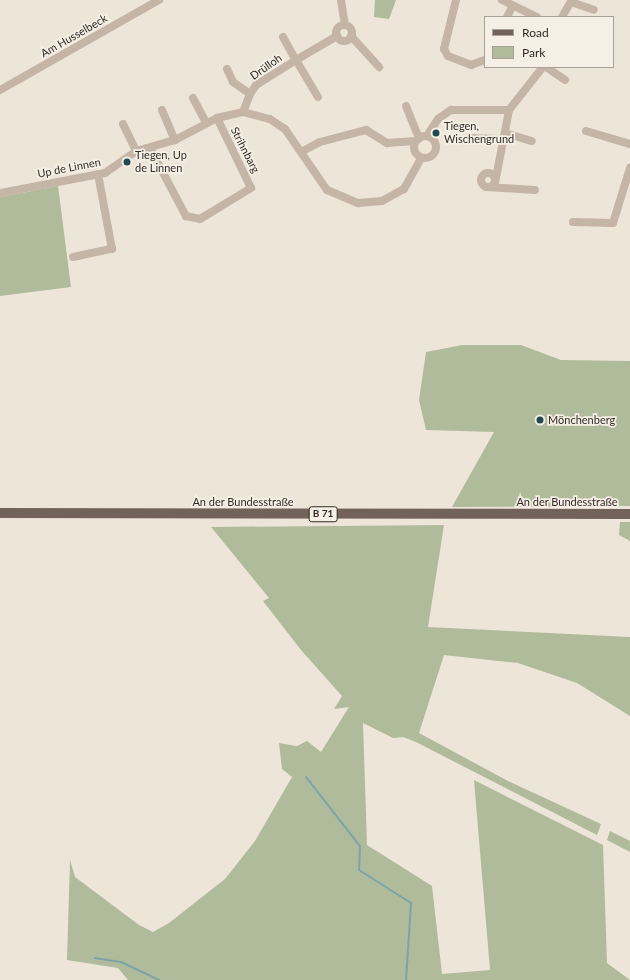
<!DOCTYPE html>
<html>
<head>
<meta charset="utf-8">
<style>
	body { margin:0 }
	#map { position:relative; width:630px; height:980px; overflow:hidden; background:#eee5d9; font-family:Lato,sans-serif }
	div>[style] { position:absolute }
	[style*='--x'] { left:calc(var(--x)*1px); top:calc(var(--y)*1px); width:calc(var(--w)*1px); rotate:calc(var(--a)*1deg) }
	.green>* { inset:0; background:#afbb9b }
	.stream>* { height:2px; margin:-1px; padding:0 1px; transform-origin:1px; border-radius:1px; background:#7ba4a8 }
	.minor>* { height:8px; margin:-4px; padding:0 4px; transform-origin:4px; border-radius:4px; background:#c5b5a6 }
	.minor>.ring { margin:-4px; padding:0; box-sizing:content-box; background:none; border:8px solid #c5b5a6; border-radius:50% }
	.primary>* { height:10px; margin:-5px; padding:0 5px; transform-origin:5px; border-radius:5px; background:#726259 }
	.dots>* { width:11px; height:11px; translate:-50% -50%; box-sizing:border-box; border:2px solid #f6efe5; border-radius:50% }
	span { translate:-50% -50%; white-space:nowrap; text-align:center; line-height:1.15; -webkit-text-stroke:3.5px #f6efe5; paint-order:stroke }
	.shield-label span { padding:1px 3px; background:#f6efe5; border:1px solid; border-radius:3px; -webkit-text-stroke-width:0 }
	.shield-label { font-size:10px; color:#322a26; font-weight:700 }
	.street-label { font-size:11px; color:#322a26 }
	.poi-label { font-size:11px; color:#322a26 }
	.left { translate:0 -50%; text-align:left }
	.legend { position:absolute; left:484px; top:16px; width:130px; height:52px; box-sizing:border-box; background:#f6efe5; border:1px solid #a8a099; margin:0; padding:5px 7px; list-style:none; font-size:12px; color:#322a26 }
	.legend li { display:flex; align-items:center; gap:8px; height:20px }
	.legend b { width:20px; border:1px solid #a8a099 }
</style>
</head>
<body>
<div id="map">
	<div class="green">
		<div style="clip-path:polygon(375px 0,396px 0,389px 19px,374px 17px)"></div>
		<div style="clip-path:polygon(58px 186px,71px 287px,0 296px,0 197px)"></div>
		<div style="clip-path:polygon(462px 345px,521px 345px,561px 360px,630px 361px,630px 506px,452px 507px,494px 432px,426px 430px,419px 400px,426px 352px)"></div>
		<div style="clip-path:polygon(620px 522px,630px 522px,630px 541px,619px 535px)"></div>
		<div style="clip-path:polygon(444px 525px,428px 627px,630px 637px,630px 716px,577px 683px,518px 663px,444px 655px,419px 733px,508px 781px,601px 824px,597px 835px,416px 742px,403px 737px,393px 738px,363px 723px,367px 845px,432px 886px,442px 974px,490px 970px,474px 780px,603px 845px,607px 963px,630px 980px,128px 980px,118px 968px,67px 960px,70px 860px,75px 877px,139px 925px,153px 932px,169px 923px,225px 879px,255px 841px,292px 777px,282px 769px,279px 743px,297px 746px,307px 741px,321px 752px,349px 707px,334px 709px,342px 696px,301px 650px,263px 601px,269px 598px,211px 527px)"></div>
		<div style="clip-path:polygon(610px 831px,630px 841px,630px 852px,607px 840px)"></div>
	</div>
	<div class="stream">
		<div style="--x:306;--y:777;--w:88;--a:52"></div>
		<div style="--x:360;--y:846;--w:24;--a:92"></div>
		<div style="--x:359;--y:870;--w:62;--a:32.4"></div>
		<div style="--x:411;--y:903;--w:77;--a:93.7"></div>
		<div style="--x:95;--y:958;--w:26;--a:9"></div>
		<div style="--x:121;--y:962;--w:42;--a:25.3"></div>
	</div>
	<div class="minor">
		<div style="--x:341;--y:0;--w:25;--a:81"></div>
		<div style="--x:456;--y:0;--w:50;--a:103.8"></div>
		<div style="--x:444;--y:49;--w:8;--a:60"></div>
		<div style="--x:448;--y:56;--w:25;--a:21"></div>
		<div style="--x:471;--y:65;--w:15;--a:-20"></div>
		<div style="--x:502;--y:0;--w:39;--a:26"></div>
		<div style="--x:571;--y:2;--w:24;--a:19"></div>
		<div style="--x:507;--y:17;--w:13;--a:-63"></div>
		<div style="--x:562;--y:17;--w:20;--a:-60"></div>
		<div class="ring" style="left:336px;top:25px;width:8px;height:8px"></div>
		<div style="--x:351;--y:36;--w:42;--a:47.9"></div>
		<div style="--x:283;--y:37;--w:26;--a:61"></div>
		<div style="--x:296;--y:60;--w:48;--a:-30.3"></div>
		<div style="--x:546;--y:67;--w:23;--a:34"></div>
		<div style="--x:227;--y:69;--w:14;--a:65"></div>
		<div style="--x:233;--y:82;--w:21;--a:35"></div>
		<div style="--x:250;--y:94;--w:19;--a:111"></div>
		<div style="--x:0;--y:90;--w:183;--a:-29.5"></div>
		<div style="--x:250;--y:94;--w:11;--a:-56"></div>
		<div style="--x:256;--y:85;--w:47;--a:-32"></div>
		<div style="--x:296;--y:60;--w:43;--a:59.3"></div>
		<div style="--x:193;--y:98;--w:27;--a:62"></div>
		<div style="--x:406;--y:106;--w:35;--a:68"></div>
		<div style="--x:162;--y:110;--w:33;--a:67"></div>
		<div style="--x:123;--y:124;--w:30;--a:64"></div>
		<div style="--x:586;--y:131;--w:46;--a:16.5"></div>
		<div style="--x:505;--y:133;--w:28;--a:17"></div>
		<div class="ring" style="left:414px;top:136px;width:14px;height:14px"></div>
		<div style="--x:427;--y:136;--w:20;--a:-57"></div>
		<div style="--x:438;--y:119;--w:16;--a:-35"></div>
		<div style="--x:451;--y:110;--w:58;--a:0"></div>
		<div style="--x:470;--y:138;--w:34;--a:2"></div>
		<div style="--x:151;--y:150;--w:75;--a:62.1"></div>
		<div style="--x:186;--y:216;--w:14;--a:12"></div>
		<div style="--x:200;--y:219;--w:60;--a:-31.3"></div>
		<div style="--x:251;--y:188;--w:78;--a:-115.9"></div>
		<div style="--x:303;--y:151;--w:19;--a:-28"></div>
		<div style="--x:320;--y:142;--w:48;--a:-14.6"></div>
		<div style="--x:366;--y:130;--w:25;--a:32"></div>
		<div style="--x:387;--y:143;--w:29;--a:-4"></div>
		<div class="ring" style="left:481px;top:173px;width:6px;height:6px"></div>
		<div style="--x:495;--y:183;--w:74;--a:-79.1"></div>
		<div style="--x:509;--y:110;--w:55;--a:-51.7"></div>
		<div style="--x:486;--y:187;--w:49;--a:3.5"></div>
		<div style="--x:0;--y:193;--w:107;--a:-10.8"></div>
		<div style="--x:105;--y:173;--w:38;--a:-35"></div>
		<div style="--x:136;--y:151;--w:41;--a:-15.8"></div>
		<div style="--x:175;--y:140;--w:47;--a:-27.6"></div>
		<div style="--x:217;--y:118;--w:27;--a:-13"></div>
		<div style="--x:243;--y:112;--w:28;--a:15"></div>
		<div style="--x:270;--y:119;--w:18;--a:34"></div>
		<div style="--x:285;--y:129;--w:74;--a:55.5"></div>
		<div style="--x:327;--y:190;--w:34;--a:23"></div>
		<div style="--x:358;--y:203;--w:24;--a:-5"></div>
		<div style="--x:382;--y:201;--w:25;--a:-29"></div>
		<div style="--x:404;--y:189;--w:35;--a:-61"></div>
		<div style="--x:573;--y:222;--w:40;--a:1.4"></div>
		<div style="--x:613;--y:223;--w:58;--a:-72.8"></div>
		<div style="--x:73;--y:257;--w:40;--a:-12"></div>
		<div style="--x:112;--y:249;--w:76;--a:-100.6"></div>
	</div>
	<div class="primary">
		<div style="--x:0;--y:513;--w:630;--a:0.09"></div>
	</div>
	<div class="dots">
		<div style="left:436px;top:133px;background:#204a4f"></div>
		<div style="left:127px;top:162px;background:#204a4f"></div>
		<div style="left:540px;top:420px;background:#204a4f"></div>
	</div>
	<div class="shield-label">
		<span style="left:323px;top:514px">B 71</span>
	</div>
	<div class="street-label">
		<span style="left:74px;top:36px;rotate:-30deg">Am Husselbeck</span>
		<span style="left:266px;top:67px;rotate:-35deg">Drülloh</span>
		<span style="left:245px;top:150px;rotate:63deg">Strihnbarg</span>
		<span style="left:69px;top:168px;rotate:-11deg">Up de Linnen</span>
		<span style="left:243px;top:502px">An der Bundesstraße</span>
		<span style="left:567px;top:502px">An der Bundesstraße</span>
	</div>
	<div class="poi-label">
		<span class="left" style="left:444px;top:133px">Tiegen,<br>Wischengrund</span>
		<span class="left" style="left:135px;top:162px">Tiegen, Up<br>de Linnen</span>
		<span class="left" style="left:548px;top:420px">Mönchenberg</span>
	</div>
	<ul class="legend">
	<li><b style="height:5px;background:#726259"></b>Road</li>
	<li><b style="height:11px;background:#afbb9b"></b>Park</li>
	</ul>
</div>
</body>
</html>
